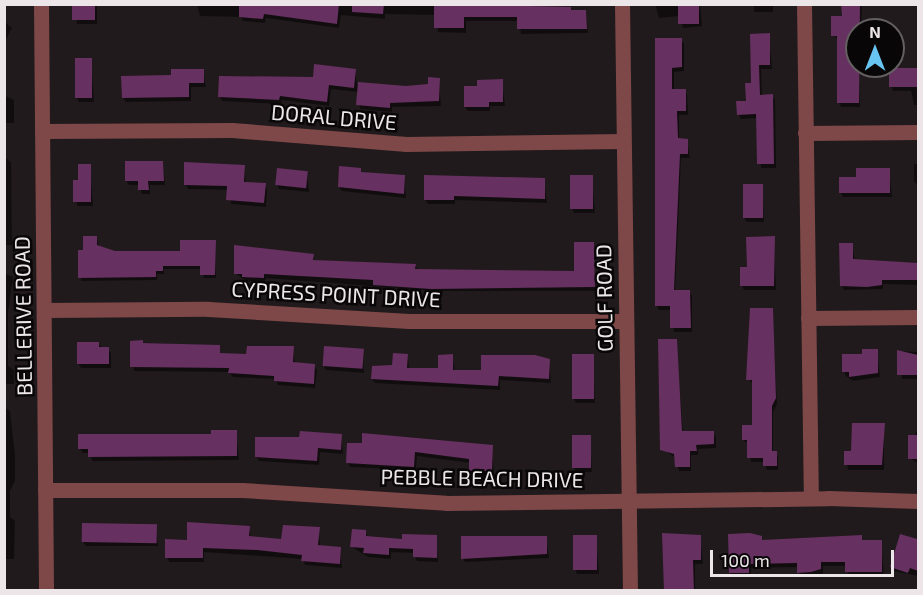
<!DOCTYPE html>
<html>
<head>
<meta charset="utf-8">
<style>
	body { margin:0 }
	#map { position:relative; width:923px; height:595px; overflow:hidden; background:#211a1c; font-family:"Exo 2",sans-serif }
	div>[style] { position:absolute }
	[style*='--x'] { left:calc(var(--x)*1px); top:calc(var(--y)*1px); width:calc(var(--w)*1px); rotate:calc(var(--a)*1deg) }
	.shadow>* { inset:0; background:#0007; transform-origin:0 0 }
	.building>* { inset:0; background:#663061; transform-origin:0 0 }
	.minor>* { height:15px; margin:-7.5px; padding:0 7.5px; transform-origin:7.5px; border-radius:7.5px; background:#7e4848 }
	span { translate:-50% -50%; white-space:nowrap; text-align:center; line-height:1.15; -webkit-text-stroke:5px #090607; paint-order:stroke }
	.street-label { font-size:21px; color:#ece6e8 }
	.frame { position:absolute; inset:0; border:6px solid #ece6e8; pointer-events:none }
	.north { position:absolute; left:845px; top:18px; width:60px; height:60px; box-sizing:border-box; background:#090607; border:2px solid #646061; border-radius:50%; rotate:0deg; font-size:16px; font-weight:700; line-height:24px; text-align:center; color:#ece6e8 }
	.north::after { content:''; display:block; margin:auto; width:21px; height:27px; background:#68c4f0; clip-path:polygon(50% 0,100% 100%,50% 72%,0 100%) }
	.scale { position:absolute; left:710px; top:550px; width:184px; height:27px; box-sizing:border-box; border:3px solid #ece6e8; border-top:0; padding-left:8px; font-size:18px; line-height:21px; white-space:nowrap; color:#ece6e8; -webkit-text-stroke:4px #090607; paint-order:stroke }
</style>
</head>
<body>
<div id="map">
	<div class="shadow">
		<div style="clip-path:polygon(74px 4px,189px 4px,97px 5px,97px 24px,77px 24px)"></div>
		<div style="clip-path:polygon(197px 4px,508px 4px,586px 11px,588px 33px,521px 34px,519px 21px,466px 21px,466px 33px,438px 32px,435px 15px,385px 14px,385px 19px,341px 15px,339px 28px,266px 18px,265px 23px,243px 21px,241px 17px,200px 16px)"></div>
		<div style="clip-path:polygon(655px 4px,700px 4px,702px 26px,683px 28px,680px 16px,659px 18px)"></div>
		<div style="left:754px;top:4px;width:19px;height:8px"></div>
		<div style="clip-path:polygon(843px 4px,862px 4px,861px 30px,857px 30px,860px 107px,841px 107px,839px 102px,839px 40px,833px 35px,843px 18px)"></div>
		<div style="clip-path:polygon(4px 21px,12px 28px,4px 43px)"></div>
		<div style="clip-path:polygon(769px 35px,772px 69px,761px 69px,762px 96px,772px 96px,775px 100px,776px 168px,761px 168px,758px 118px,741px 119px,738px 114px,747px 103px)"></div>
		<div style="clip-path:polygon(657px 40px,681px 40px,684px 44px,684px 71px,674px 72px,674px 90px,685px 90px,687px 94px,688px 115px,679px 115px,679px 140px,687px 140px,690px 158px,681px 158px,675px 292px,689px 291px,692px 296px,692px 332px,674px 332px,671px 310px,659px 310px,657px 306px)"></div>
		<div style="clip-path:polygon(91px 60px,94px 102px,79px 102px,76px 97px)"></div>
		<div style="clip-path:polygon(917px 69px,918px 105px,914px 105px,911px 91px,893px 91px,891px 86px)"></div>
		<div style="clip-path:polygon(203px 70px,206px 87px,191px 87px,191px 101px,126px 102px,123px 98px,172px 77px)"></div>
		<div style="clip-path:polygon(355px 70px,357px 84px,406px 88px,430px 85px,439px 79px,441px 106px,392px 107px,392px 112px,360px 109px,358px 92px,331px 89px,329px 106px,282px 100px,281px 104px,222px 101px,220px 97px)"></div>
		<div style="clip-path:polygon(502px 81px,505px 106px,490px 106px,490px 111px,468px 111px,465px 107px,479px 87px)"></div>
		<div style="clip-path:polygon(4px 95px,14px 100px,14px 123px,4px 123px)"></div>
		<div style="clip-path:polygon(4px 157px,11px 162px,12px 245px,4px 245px)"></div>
		<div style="clip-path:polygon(163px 162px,165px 185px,150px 185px,150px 194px,142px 194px,139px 185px,129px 185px,126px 181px)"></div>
		<div style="clip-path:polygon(914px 164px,918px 164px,918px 186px,914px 181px)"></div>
		<div style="clip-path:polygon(90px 165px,93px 206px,77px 206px,74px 182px,80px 182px)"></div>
		<div style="clip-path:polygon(244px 166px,246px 184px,265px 185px,267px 189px,266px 207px,231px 204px,229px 190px,188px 189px,186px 185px)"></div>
		<div style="clip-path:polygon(889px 169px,892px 197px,843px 197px,841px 193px)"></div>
		<div style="clip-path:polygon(360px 170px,362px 174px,404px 176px,406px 198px,342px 191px,339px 187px)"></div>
		<div style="clip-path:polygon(307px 172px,309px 192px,279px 189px,277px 185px)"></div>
		<div style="clip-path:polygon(592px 177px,595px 213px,574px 213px,572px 208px)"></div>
		<div style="clip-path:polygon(544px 180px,547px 203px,455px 200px,455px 204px,428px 204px,425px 200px)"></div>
		<div style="clip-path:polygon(762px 185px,764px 222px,747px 222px,744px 218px)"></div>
		<div style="clip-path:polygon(774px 237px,776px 290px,744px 290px,742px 286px,748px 269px)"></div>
		<div style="clip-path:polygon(97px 238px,99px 247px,115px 252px,181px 252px,215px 241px,216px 278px,204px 278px,202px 269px,164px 269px,164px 274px,157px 274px,157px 280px,81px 281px,85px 252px)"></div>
		<div style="clip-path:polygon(593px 243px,596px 291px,434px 291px,266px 278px,265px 282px,246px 281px,235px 273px,313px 255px,315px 262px,415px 265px,418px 270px,576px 272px)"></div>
		<div style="clip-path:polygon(852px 244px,855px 261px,918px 264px,918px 285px,883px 284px,883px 289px,844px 290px,842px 285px)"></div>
		<div style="clip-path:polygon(4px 273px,13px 277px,8px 313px,8px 366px,14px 370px,14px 384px,4px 384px)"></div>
		<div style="clip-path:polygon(772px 309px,777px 404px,773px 412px,773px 453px,778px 457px,778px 470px,767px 470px,764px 462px,751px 462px,749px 444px,743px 440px,753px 426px,754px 384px,748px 379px)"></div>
		<div style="clip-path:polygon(676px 341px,683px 432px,713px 433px,716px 437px,716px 448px,698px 449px,698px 455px,691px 455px,691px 471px,679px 471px,676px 458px,662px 449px)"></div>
		<div style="clip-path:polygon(132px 342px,219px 346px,221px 355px,248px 356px,293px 347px,295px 364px,314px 366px,317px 370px,315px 388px,278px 385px,276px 379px,233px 377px,229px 372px,134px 371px)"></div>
		<div style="clip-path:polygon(98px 344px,111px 353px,111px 368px,81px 368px,78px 363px)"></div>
		<div style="clip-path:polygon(877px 350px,880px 377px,853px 381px,846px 376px,844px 371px)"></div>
		<div style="clip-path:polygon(363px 351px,364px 373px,326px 370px,324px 366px)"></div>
		<div style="clip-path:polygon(899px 351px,918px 352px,918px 379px,902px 379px)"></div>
		<div style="clip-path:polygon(408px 356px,409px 370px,439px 369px,452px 356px,455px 371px,482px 372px,549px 360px,551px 383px,500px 380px,500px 390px,375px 383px,372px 379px)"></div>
		<div style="clip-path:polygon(593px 356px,595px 403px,576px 403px,574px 399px)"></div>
		<div style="clip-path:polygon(4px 407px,10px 411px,15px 455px,15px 481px,10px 491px,10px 517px,15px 521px,14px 559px,4px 559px)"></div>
		<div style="clip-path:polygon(884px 424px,884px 470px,848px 470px,845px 453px,852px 453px)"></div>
		<div style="clip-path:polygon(236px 431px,239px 460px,92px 461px,90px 453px,83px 453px,80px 449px)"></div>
		<div style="clip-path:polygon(916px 432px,918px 432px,918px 464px,910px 458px)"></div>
		<div style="clip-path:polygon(341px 435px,343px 454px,320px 452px,319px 465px,259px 461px,256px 456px,301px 439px)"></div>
		<div style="clip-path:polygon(590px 437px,592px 472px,576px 472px,574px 467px)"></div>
		<div style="clip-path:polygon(363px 445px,492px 446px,494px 475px,473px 475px,471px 463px,417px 456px,416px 470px,350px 467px,348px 463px)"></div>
		<div style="clip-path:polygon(189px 523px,249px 527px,251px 538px,283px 540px,319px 528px,320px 547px,340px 548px,342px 568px,305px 565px,303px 559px,204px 552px,204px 562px,169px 562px,167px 557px,189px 541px)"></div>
		<div style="clip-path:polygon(156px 525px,158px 546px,86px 546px,83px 542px)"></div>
		<div style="clip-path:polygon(365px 532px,368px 537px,403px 540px,436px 537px,438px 562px,417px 561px,414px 553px,391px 552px,391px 559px,368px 557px,352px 547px)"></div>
		<div style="clip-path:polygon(700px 536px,703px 564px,695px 564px,695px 590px,665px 590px)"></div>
		<div style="clip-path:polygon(901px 536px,918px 541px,918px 576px,894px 571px,891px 567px)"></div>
		<div style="clip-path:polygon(546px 537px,549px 558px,465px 562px,463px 558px)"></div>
		<div style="clip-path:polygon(596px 537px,599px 574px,577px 574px,575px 569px)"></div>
		<div style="clip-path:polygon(861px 537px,864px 542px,881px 541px,884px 576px,849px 576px,847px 566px,823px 566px,823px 574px,814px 576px,801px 577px,799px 567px,751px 568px,751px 577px,733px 577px,730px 572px,761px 538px,764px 542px)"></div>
	</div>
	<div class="building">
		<div style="left:72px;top:4px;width:23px;height:16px"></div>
		<div style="clip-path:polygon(239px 4px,339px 4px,337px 24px,264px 14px,263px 19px,239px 17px)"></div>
		<div style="clip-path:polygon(352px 4px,384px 4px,383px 14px,352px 12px)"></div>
		<div style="clip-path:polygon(434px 4px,571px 7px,571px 10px,586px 10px,587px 29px,517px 29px,517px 17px,464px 17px,464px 28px,434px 28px)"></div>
		<div style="left:678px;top:4px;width:21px;height:20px"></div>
		<div style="clip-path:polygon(841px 4px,860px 4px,859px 103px,837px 103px,837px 36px,831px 36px,831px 16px,842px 16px)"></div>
		<div style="clip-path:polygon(770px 33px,770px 65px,759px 65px,760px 95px,773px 94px,774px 164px,757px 164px,756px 114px,737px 115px,736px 101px,746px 101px,745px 83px,751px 83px,750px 34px)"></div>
		<div style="clip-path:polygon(655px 38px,682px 38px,682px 67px,672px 68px,672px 89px,686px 89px,686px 111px,677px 111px,678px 138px,688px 139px,688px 154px,680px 154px,674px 290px,690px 290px,691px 328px,670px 328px,670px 306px,655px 306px)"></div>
		<div style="left:75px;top:58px;width:17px;height:40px"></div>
		<div style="clip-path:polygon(314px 64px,356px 69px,354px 88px,329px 85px,327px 102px,280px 96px,279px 100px,218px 97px,219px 76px,313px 77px)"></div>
		<div style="left:889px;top:68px;width:29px;height:19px"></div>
		<div style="clip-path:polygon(171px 69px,204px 69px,204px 83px,189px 83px,189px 97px,122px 98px,121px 76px,171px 75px)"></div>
		<div style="clip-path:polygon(428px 77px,440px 78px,439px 101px,390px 103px,390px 108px,356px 105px,358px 82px,406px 86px,428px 84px)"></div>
		<div style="clip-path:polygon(503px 79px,503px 102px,489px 102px,489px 107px,464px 107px,464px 86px,477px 86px,477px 80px)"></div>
		<div style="clip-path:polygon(125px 161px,163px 161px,164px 181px,148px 181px,149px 190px,138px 190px,138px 181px,125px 181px)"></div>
		<div style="clip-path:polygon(184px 162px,245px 165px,244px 182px,266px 183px,264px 203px,226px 200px,227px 186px,184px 185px)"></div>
		<div style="clip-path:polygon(78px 164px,91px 164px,91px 202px,73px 202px,73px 180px,78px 180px)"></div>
		<div style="clip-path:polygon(339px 166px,361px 168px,361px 172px,405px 175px,404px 194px,338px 187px)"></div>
		<div style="left:277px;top:168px;width:31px;height:17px;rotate:6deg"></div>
		<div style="clip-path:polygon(856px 168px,890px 168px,890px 193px,839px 193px,839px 177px,856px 177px)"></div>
		<div style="clip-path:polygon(424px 175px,545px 178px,545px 199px,454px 196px,454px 200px,424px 200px)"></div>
		<div style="left:570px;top:175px;width:23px;height:34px"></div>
		<div style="left:743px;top:184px;width:20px;height:34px"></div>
		<div style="clip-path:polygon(83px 236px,97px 236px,97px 245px,115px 251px,180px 251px,180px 240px,216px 240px,215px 275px,200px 275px,200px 266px,163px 266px,163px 271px,156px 271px,156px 277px,78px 278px,78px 250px,83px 250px)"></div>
		<div style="clip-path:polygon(775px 236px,774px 286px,740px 286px,740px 267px,747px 267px,746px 237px)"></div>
		<div style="clip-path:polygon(574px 242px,594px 242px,595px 287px,431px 289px,373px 285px,373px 280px,264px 274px,264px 278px,242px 277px,242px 274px,234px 274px,234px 245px,314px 254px,313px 260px,416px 264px,415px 269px,574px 271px)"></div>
		<div style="clip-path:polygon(839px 243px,853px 243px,853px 259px,918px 263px,918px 280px,882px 280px,882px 285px,867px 287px,840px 286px)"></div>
		<div style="clip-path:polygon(750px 308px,773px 308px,776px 398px,772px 406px,772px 451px,777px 451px,777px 466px,763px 466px,763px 458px,747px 458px,747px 440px,742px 440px,742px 425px,752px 425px,752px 380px,746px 380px)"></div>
		<div style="clip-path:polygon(658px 339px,677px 339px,682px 431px,714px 431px,714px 444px,696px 445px,697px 451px,690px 451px,690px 467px,675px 467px,674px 454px,660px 450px)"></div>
		<div style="clip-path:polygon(143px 340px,143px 343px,220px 345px,220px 353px,246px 354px,247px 346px,294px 346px,293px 362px,315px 364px,314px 384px,274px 381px,274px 376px,228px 373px,229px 368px,130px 367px,130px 341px)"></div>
		<div style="clip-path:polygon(77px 342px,99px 342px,99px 347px,109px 347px,109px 364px,77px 364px)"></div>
		<div style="left:324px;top:346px;width:40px;height:20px;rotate:4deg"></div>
		<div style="clip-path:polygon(862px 349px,878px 349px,878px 373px,849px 377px,849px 372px,842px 372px,842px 354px,862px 354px)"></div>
		<div style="clip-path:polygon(897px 350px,918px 355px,918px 375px,897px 375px)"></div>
		<div style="clip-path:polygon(393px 353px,408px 354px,407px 368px,438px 368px,438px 355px,453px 354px,453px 370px,481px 370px,481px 355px,535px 355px,550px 359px,549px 379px,499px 376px,498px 386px,371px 379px,372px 366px,392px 365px)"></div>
		<div style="left:572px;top:354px;width:22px;height:45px"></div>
		<div style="clip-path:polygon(852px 423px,885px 423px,882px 465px,844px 465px,844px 451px,851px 451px)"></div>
		<div style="clip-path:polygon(211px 430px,237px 430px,237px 456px,88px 457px,88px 449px,78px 449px,78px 434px,211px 434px)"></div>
		<div style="clip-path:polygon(300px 431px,342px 434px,341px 450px,318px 448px,317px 461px,255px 457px,255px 437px,299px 437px)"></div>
		<div style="clip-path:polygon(362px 433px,493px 445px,492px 471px,469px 471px,469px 459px,415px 452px,414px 467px,346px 463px,347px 443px,362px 443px)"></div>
		<div style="left:572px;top:435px;width:19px;height:33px"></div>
		<div style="left:908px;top:435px;width:10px;height:24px"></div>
		<div style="clip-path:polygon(187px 522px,250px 526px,249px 536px,281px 539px,283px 525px,320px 527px,318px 545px,341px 547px,340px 564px,301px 561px,302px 555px,257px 550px,203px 548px,203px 558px,165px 558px,165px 539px,187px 540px)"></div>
		<div style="left:82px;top:523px;width:75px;height:19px;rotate:1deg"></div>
		<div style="clip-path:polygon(352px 529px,366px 530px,366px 536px,402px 539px,402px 534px,437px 535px,437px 558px,413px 557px,413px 549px,389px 548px,389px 555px,363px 553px,364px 548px,350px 547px)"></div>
		<div style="clip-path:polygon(662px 533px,701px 535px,701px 560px,693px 560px,694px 591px,664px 591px)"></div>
		<div style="clip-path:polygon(750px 533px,762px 536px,762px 540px,862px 535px,862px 540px,882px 540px,882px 572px,845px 572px,845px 562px,821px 562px,821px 569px,811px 572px,797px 573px,797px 563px,749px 564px,749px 573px,729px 573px,728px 534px)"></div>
		<div style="clip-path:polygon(900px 534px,917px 539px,918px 571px,910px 568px,908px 573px,890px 567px)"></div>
		<div style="left:573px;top:535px;width:24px;height:35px"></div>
		<div style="clip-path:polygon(461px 536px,547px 536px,547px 554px,461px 559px)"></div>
	</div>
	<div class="minor">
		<div style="--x:41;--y:4;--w:586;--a:89.51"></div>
		<div style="--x:622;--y:4;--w:586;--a:89.22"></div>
		<div style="--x:804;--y:4;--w:494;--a:89.2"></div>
		<div style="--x:42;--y:131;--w:190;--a:-0.3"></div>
		<div style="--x:232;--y:130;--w:175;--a:4.6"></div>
		<div style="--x:406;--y:144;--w:217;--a:-0.8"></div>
		<div style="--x:805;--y:133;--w:113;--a:-0.5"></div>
		<div style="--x:45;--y:310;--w:163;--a:-0.4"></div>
		<div style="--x:208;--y:309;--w:201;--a:3.4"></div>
		<div style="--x:409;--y:321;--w:216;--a:0"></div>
		<div style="--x:808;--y:318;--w:110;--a:-0.5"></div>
		<div style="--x:45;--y:490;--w:197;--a:0"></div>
		<div style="--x:242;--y:490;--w:204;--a:3.6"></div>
		<div style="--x:446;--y:503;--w:382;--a:-0.7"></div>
		<div style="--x:828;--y:498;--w:90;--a:1.9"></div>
	</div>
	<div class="street-label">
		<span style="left:334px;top:117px;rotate:5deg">DORAL DRIVE</span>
		<span style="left:336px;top:294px;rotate:3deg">CYPRESS POINT DRIVE</span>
		<span style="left:604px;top:298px;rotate:-91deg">GOLF ROAD</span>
		<span style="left:23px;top:316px;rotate:-91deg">BELLERIVE ROAD</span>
		<span style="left:482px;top:478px;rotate:1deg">PEBBLE BEACH DRIVE</span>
	</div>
	<div class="frame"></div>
	<div class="north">N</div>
	<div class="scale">100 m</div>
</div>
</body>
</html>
